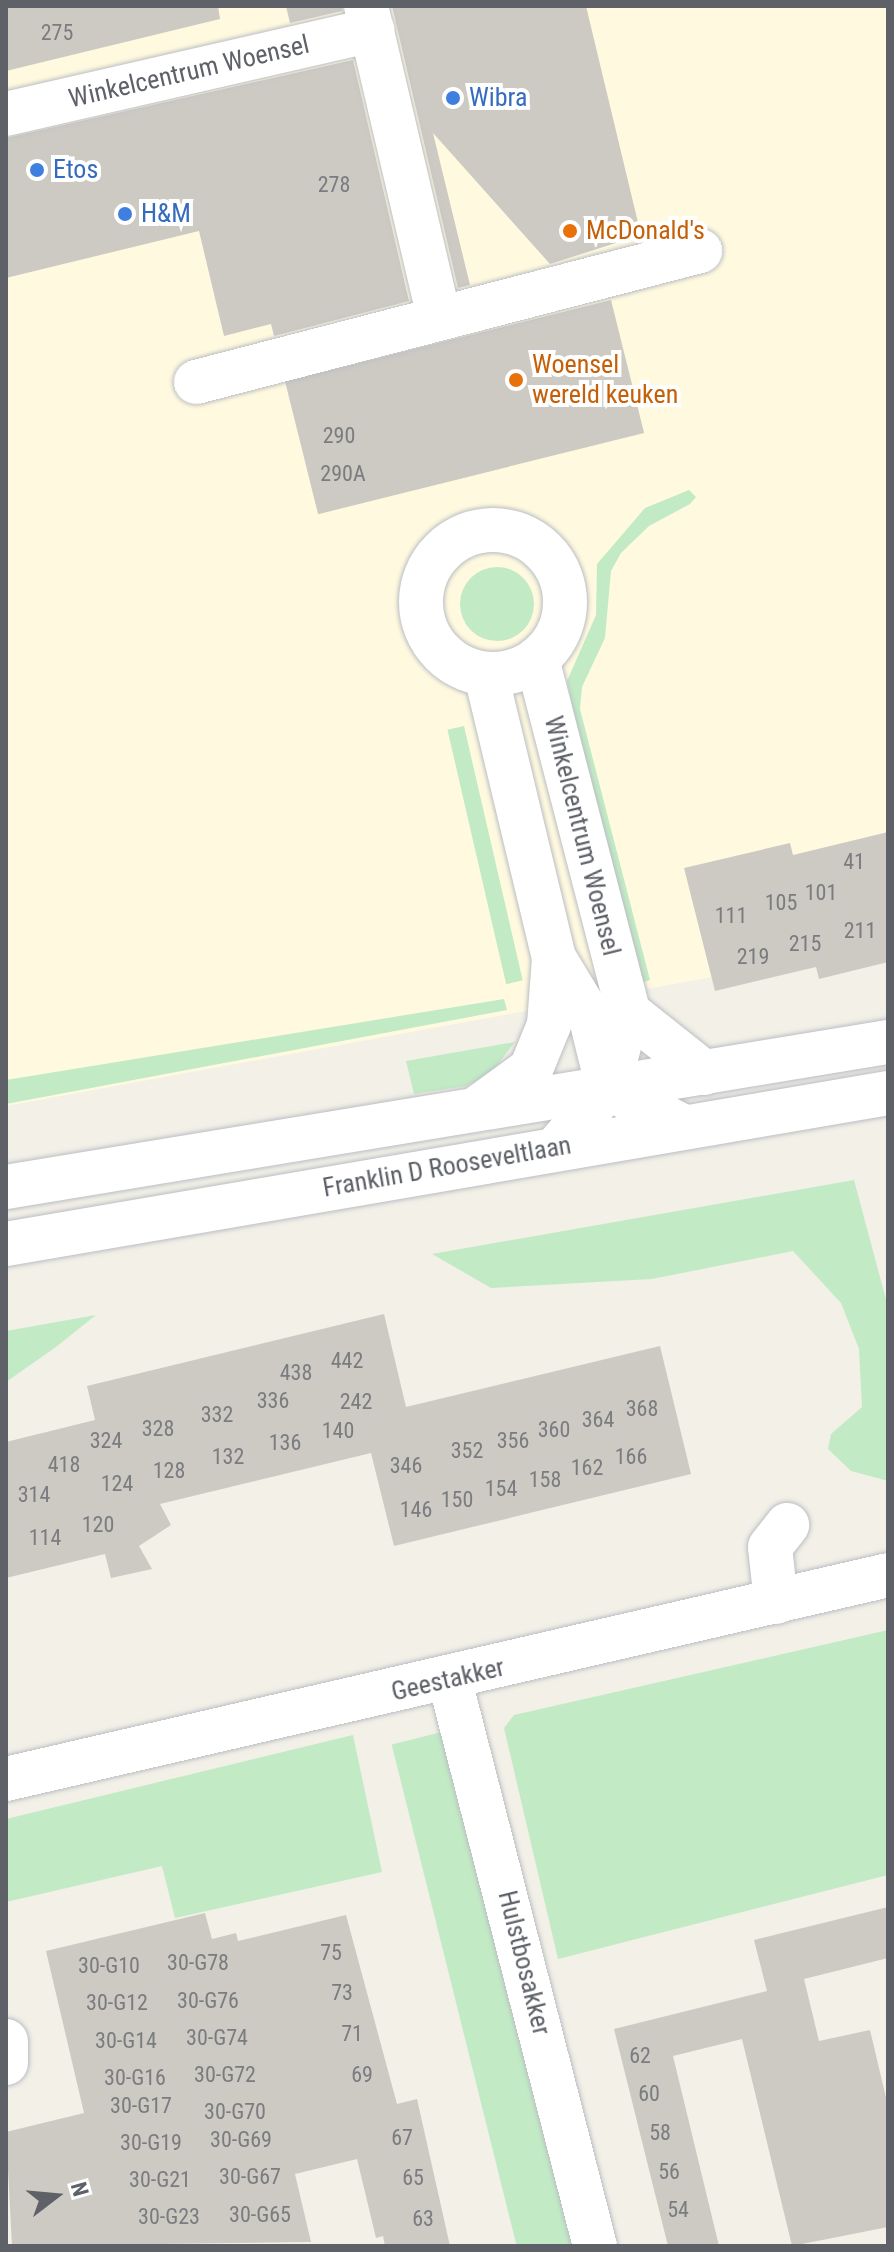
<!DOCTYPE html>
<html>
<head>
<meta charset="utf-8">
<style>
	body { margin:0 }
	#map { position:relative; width:894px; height:2252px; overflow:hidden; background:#f2f0e7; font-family:"Roboto Condensed",sans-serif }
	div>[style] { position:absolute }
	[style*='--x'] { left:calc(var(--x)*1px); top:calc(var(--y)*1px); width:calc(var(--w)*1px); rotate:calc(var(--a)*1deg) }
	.commercial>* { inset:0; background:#fffadf }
	.green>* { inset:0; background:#c2ebc5; transform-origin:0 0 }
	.round { border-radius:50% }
	.building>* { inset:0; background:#cdcac4; transform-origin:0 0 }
	.roads { filter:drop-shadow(0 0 2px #bbbec3) drop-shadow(0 0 2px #bbbec3) }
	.street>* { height:44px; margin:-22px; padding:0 22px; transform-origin:22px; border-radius:22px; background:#fff }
	.street>.ring { margin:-22px; padding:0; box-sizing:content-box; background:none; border:44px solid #fff; border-radius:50% }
	.secondary>* { height:44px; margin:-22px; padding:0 22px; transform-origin:22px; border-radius:22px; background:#fff }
	.dots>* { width:22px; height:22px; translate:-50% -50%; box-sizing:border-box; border:4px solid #fff; border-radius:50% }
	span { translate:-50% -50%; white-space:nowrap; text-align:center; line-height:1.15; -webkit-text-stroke:8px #fff; paint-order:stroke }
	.number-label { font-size:22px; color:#7a7c7f }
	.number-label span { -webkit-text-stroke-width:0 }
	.street-label { font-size:26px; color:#5e6268 }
	.shop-label { font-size:26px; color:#366cbe }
	.left { translate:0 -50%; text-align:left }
	.food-label { font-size:26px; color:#c56008 }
	.frame { position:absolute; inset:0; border:8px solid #5e6268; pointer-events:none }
	.north { position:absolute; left:16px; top:2156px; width:80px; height:80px; -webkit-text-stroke:6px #fff; paint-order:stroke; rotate:74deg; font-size:22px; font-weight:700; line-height:32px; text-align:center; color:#5e6268 }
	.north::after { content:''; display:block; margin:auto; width:28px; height:36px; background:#5e6268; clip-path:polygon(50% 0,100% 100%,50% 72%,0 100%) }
</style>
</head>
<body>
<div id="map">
	<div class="commercial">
		<div style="clip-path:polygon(6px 6px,888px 6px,888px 882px,729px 974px,6px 1106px)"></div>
	</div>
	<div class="green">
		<div style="clip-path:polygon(689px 490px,696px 497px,690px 504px,649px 526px,621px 553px,611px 571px,605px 638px,582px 687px,580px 709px,650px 980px,633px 985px,567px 681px,596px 615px,597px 564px,645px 508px)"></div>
		<div class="round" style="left:460px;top:567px;width:74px;height:74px"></div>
		<div style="left:464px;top:726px;width:261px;height:17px;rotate:77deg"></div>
		<div style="clip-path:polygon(504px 999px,507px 1010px,6px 1104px,6px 1080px)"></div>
		<div style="clip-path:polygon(515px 1042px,491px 1073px,466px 1086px,414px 1094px,406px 1061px)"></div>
		<div style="clip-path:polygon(854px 1180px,888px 1307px,888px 1481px,851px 1471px,828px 1449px,831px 1434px,862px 1407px,859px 1349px,841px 1303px,793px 1251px,652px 1279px,491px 1288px,432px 1254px)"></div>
		<div style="clip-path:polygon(96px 1315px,56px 1347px,6px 1382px,6px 1331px)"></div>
		<div style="clip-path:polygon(888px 1630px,888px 1875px,558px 1959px,504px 1728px,514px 1715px)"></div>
		<div style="left:446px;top:1731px;width:530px;height:56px;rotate:76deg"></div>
		<div style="clip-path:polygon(353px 1735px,382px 1872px,175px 1918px,162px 1866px,6px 1902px,6px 1819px)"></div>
	</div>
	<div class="building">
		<div style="clip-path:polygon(6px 6px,218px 6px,220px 19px,6px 71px)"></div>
		<div style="clip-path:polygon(286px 6px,342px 6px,342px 11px,290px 23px)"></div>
		<div style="clip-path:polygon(392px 6px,586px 6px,641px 235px,550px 264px,433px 133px,470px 285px,458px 288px)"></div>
		<div style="clip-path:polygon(353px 60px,409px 301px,274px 336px,271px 324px,224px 336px,199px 231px,6px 278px,6px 138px)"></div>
		<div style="left:611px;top:300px;width:137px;height:336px;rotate:76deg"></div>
		<div style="clip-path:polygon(888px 832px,888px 962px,819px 979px,816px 967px,715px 991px,684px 868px,790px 843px,793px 855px)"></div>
		<div style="clip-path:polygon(384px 1314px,406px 1407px,660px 1346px,691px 1474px,394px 1546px,371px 1453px,160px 1504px,171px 1525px,139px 1546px,152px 1569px,111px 1578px,105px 1554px,6px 1578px,6px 1442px,95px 1420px,87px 1386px)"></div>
		<div style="clip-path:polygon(888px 1907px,888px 1958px,804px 1979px,819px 2041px,870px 2030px,888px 2106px,888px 2227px,792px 2246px,742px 2039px,673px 2056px,719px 2246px,668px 2246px,614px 2029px,767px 1991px,754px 1940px)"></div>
		<div style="clip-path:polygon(205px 1913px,212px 1939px,236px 1933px,238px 1941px,346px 1915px,397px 2104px,417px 2099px,450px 2246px,385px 2246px,383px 2236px,376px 2238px,357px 2159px,295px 2174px,311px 2242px,12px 2246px,6px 2132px,84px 2113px,46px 1951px)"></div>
	</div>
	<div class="roads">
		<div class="street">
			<div style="--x:366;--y:6;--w:319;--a:76.8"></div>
			<div style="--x:6;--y:114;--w:376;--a:-12.9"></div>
			<div style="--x:196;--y:382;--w:521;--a:-14.57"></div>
			<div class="ring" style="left:421px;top:530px;width:100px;height:100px"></div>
			<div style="--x:537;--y:659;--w:365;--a:75.5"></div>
			<div style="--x:628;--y:1012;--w:79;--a:104.7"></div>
			<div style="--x:608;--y:1088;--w:78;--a:130.8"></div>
			<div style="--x:554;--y:958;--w:71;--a:58.8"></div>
			<div style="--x:591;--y:1019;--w:71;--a:76.2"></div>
			<div style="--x:608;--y:1088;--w:83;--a:27.2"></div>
			<div style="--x:628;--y:1012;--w:98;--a:38.4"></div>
			<div style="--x:476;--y:1109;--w:68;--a:-36"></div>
			<div style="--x:531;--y:1069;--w:48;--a:-67.8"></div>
			<div style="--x:549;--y:1025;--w:67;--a:-85.7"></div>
			<div style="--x:554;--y:958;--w:292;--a:-103.5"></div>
			<div style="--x:776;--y:1602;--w:55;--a:-96.2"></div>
			<div style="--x:770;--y:1547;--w:28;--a:-52"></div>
			<div style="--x:450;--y:1681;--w:583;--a:75.61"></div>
			<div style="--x:6;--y:1779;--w:905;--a:-13.02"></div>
			<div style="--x:6;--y:2041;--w:22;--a:90"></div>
		</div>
		<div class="secondary">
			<div style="--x:6;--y:1187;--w:894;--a:-9.34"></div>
			<div style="--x:6;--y:1244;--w:895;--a:-9.71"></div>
		</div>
	</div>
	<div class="dots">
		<div style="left:453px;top:98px;background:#3f7fe0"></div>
		<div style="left:37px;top:170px;background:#3f7fe0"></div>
		<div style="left:125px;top:214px;background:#3f7fe0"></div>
		<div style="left:570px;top:231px;background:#e8710a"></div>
		<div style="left:516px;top:380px;background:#e8710a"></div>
	</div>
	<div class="number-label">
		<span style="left:57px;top:33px">275</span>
		<span style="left:334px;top:185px">278</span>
		<span style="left:339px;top:436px">290</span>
		<span style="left:343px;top:474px">290A</span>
		<span style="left:854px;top:862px">41</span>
		<span style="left:821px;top:893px">101</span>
		<span style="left:781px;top:903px">105</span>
		<span style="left:731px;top:916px">111</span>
		<span style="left:860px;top:931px">211</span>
		<span style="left:805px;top:944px">215</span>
		<span style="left:753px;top:957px">219</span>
		<span style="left:347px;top:1361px">442</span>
		<span style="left:296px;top:1373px">438</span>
		<span style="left:273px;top:1401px">336</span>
		<span style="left:356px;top:1402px">242</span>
		<span style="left:642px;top:1409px">368</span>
		<span style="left:217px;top:1415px">332</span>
		<span style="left:598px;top:1420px">364</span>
		<span style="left:158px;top:1429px">328</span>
		<span style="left:554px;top:1430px">360</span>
		<span style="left:338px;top:1431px">140</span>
		<span style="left:106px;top:1441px">324</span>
		<span style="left:513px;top:1441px">356</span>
		<span style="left:285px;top:1443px">136</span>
		<span style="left:467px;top:1451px">352</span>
		<span style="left:228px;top:1457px">132</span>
		<span style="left:631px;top:1457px">166</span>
		<span style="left:64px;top:1465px">418</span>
		<span style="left:406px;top:1466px">346</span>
		<span style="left:587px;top:1468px">162</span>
		<span style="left:169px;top:1471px">128</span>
		<span style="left:545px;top:1480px">158</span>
		<span style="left:117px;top:1484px">124</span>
		<span style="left:501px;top:1489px">154</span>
		<span style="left:34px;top:1495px">314</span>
		<span style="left:457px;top:1500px">150</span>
		<span style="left:416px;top:1510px">146</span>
		<span style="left:98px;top:1525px">120</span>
		<span style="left:45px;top:1538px">114</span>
		<span style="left:331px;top:1953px">75</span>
		<span style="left:198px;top:1963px">30-G78</span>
		<span style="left:109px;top:1966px">30-G10</span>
		<span style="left:342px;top:1993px">73</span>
		<span style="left:208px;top:2001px">30-G76</span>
		<span style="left:117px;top:2003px">30-G12</span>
		<span style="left:352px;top:2034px">71</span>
		<span style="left:217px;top:2038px">30-G74</span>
		<span style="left:126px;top:2041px">30-G14</span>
		<span style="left:640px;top:2056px">62</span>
		<span style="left:225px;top:2075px">30-G72</span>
		<span style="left:362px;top:2075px">69</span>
		<span style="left:135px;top:2078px">30-G16</span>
		<span style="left:649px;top:2094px">60</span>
		<span style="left:141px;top:2106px">30-G17</span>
		<span style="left:235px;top:2112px">30-G70</span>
		<span style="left:660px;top:2133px">58</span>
		<span style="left:402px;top:2138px">67</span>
		<span style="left:241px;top:2140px">30-G69</span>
		<span style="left:151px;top:2143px">30-G19</span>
		<span style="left:669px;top:2172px">56</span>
		<span style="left:250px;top:2177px">30-G67</span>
		<span style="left:413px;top:2178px">65</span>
		<span style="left:160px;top:2180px">30-G21</span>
		<span style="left:678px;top:2210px">54</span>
		<span style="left:260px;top:2215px">30-G65</span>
		<span style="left:169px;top:2217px">30-G23</span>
		<span style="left:423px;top:2219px">63</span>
	</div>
	<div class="street-label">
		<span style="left:189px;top:72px;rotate:-13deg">Winkelcentrum Woensel</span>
		<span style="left:582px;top:836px;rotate:76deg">Winkelcentrum Woensel</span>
		<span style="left:447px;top:1167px;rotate:-10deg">Franklin D Rooseveltlaan</span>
		<span style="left:448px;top:1680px;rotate:-13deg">Geestakker</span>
		<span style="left:524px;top:1963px;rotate:76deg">Hulstbosakker</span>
	</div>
	<div class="shop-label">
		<span class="left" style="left:469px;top:98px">Wibra</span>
		<span class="left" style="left:53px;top:170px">Etos</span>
		<span class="left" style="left:141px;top:214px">H&amp;M</span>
	</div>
	<div class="food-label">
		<span class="left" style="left:586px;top:231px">McDonald's</span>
		<span class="left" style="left:532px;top:380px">Woensel<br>wereld keuken</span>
	</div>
	<div class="frame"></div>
	<div class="north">N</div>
</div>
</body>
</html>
